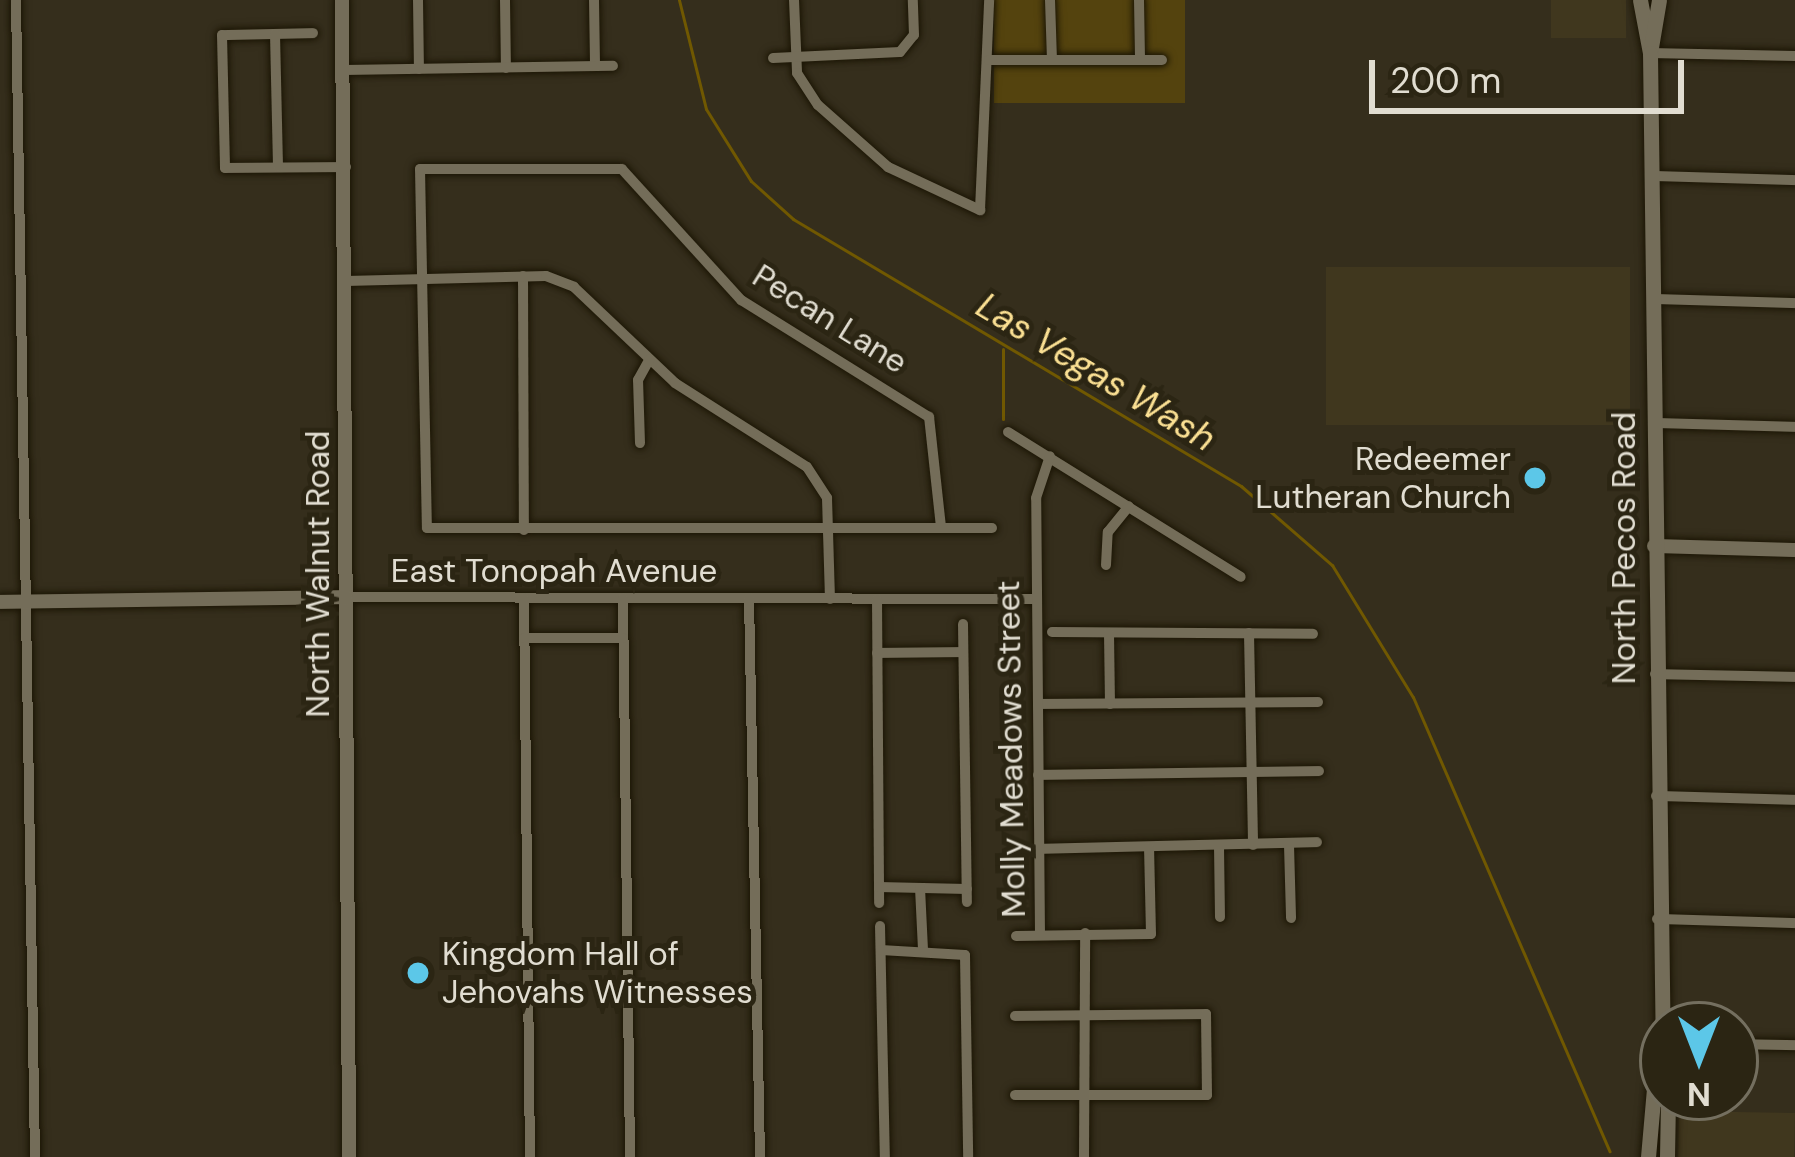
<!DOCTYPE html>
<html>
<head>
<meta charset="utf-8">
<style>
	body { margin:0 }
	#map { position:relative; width:1795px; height:1157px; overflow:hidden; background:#352e1c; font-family:"DM Sans",sans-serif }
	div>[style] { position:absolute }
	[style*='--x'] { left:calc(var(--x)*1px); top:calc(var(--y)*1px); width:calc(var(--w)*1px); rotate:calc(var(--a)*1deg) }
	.built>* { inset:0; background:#40371e; transform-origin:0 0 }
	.green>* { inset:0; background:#54430e; transform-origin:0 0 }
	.stream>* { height:3px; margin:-1.5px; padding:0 1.5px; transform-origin:1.5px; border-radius:1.5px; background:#705801 }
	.roads { filter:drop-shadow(0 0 3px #1c1605) drop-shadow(0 0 3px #1c1605) }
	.minor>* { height:10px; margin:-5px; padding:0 5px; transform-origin:5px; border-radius:5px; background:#746d59 }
	.tertiary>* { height:14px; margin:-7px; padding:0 7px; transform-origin:7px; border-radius:7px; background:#746d59 }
	.secondary>* { height:15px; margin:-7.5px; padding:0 7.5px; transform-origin:7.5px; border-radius:7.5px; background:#746d59 }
	.dots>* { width:33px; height:33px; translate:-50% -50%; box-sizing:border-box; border:6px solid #2b2513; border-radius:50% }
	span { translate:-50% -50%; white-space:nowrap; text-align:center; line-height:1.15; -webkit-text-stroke:10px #2b2513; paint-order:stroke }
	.street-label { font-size:33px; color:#e1ddd1 }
	.poi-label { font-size:33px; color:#e1ddd1 }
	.right { translate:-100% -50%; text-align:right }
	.left { translate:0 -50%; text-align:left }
	.water-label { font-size:36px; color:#fbe093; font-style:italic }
	.north { position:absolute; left:1639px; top:1001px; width:120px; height:120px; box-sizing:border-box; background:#2b2513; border:3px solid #746f5f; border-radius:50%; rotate:180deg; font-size:33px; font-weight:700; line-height:48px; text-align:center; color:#e1ddd1 }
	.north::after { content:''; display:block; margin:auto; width:42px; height:54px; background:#5cc7e8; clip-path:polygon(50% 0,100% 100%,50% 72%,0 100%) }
	.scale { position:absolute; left:1369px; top:60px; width:315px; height:54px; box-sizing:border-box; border:6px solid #e1ddd1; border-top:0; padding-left:15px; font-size:36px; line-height:42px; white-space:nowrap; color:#e1ddd1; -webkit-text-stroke:9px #2b2513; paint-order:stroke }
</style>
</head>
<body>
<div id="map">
	<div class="built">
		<div style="left:1551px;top:0;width:75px;height:38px"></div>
		<div style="left:1326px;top:267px;width:304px;height:158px"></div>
		<div style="left:1679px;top:1111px;width:116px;height:46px;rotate:1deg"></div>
	</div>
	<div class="green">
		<div style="left:994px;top:0;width:191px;height:103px"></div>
	</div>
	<div class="stream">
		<div style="--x:679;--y:0;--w:112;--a:76.1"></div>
		<div style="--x:706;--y:109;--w:85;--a:58"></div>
		<div style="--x:751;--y:181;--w:57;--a:42.1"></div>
		<div style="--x:793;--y:219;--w:522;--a:30.79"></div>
		<div style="--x:1241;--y:486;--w:121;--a:41"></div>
		<div style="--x:1332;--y:565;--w:155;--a:58.5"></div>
		<div style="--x:1413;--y:697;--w:495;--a:66.6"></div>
		<div style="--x:1003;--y:349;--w:70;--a:90"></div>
	</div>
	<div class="roads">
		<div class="minor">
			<div style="--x:16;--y:0;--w:1157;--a:89.06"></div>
			<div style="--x:418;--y:0;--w:69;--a:89.2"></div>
			<div style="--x:505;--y:0;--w:68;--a:89.2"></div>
			<div style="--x:594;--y:0;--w:66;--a:89.1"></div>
			<div style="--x:794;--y:0;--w:73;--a:87.6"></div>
			<div style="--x:797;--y:73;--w:38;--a:57"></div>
			<div style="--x:818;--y:105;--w:94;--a:41.5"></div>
			<div style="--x:888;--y:167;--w:102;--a:25.1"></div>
			<div style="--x:980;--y:210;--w:210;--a:-87.5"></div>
			<div style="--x:1050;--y:0;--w:59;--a:88.1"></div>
			<div style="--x:1139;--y:0;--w:58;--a:89"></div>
			<div style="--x:313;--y:33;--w:91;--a:178.7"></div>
			<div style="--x:222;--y:35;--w:133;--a:88.7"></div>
			<div style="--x:225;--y:168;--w:121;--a:-0.5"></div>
			<div style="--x:275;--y:34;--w:133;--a:88.7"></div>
			<div style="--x:1650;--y:53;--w:145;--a:1.2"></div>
			<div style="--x:773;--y:58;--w:127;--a:-2.7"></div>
			<div style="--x:900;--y:52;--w:22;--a:-51"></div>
			<div style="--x:914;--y:35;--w:35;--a:-92"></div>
			<div style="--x:989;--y:60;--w:173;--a:0"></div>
			<div style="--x:344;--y:70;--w:269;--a:-0.9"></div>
			<div style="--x:1651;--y:176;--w:144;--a:1.6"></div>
			<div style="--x:523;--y:276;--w:254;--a:89.8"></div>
			<div style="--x:346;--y:281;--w:200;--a:-1.4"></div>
			<div style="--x:546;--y:276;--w:30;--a:21"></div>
			<div style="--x:574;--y:287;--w:139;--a:43.5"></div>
			<div style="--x:675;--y:383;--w:156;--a:32.5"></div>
			<div style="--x:807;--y:467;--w:37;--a:57"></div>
			<div style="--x:827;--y:498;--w:101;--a:88.3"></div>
			<div style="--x:1652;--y:299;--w:143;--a:1.6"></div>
			<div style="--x:1653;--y:423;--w:142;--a:1.6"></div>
			<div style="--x:1008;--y:432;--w:274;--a:31.9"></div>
			<div style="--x:640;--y:443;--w:63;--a:-91.8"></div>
			<div style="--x:638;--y:380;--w:23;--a:-61"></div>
			<div style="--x:941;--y:527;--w:111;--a:-96.2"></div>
			<div style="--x:929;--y:417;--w:221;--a:-148.1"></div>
			<div style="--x:741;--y:300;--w:177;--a:-132.3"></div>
			<div style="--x:622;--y:169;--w:202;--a:180"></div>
			<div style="--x:420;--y:169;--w:359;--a:88.9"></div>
			<div style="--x:427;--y:528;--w:565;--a:0"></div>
			<div style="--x:1106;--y:565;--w:33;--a:-87"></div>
			<div style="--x:1108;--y:532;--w:33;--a:-51"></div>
			<div style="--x:346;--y:597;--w:690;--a:0.17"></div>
			<div style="--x:524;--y:598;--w:559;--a:89.39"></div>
			<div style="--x:623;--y:598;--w:559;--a:89.28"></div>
			<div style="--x:749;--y:598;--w:559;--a:88.87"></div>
			<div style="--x:877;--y:599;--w:304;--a:89.6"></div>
			<div style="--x:963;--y:624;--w:278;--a:89.2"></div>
			<div style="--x:1052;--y:632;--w:261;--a:0.4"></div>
			<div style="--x:1109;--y:633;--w:71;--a:89.2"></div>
			<div style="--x:1249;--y:633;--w:212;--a:88.9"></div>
			<div style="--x:524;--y:638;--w:99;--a:0"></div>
			<div style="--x:877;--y:653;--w:86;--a:-0.7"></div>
			<div style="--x:1655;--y:674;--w:140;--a:1.2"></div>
			<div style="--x:1038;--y:704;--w:280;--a:-0.4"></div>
			<div style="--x:1038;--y:775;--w:281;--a:-0.8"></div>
			<div style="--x:1656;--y:796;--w:139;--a:1.6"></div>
			<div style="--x:1289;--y:845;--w:73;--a:88.4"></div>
			<div style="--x:1219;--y:846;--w:71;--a:89.2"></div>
			<div style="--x:1039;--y:849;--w:278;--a:-1.4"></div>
			<div style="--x:879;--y:887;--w:88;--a:1.3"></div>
			<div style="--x:920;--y:888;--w:62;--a:87.2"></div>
			<div style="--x:1657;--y:919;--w:138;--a:1.7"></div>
			<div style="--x:880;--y:926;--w:231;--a:88.8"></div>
			<div style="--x:1040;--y:934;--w:436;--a:-90.5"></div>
			<div style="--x:1036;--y:498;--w:44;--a:-71.6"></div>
			<div style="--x:1016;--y:936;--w:135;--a:-0.8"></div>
			<div style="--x:1151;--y:934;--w:87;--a:-91.3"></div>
			<div style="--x:881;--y:950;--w:84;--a:3.4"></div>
			<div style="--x:965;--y:955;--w:202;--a:89.1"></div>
			<div style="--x:1015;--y:1016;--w:191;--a:-0.6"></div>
			<div style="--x:1206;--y:1014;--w:81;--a:89.3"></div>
			<div style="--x:1207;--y:1095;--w:192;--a:180"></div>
			<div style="--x:1735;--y:1044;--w:60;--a:1"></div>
			<div style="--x:1084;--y:1157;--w:224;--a:-89.7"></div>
		</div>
		<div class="tertiary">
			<div style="--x:342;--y:0;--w:1157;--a:89.65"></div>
			<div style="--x:1654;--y:546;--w:141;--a:1.6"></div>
			<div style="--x:0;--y:602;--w:346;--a:-0.8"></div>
		</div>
		<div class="secondary">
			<div style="--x:1640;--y:0;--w:54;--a:79.3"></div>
			<div style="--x:1659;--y:0;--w:54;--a:99.6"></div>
			<div style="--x:1650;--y:53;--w:1001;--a:89.26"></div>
			<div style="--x:1648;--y:1157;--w:115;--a:-85"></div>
			<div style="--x:1667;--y:1157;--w:60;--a:-89"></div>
		</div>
	</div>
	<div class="dots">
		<div style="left:1535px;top:478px;background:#5cc7e8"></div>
		<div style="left:418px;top:973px;background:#5cc7e8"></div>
	</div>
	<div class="street-label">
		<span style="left:830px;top:319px;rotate:32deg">Pecan Lane</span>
		<span style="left:1624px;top:548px;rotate:-90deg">North Pecos Road</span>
		<span style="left:554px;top:571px">East Tonopah Avenue</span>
		<span style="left:318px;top:574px;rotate:-90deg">North Walnut Road</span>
		<span style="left:1011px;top:749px;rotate:-91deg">Molly Meadows Street</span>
	</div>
	<div class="poi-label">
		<span class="right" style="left:1511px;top:478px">Redeemer<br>Lutheran Church</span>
		<span class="left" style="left:442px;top:973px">Kingdom Hall of<br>Jehovahs Witnesses</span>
	</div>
	<div class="water-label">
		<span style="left:1096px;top:372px;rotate:31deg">Las Vegas Wash</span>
	</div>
	<div class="north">N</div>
	<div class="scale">200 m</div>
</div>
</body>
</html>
